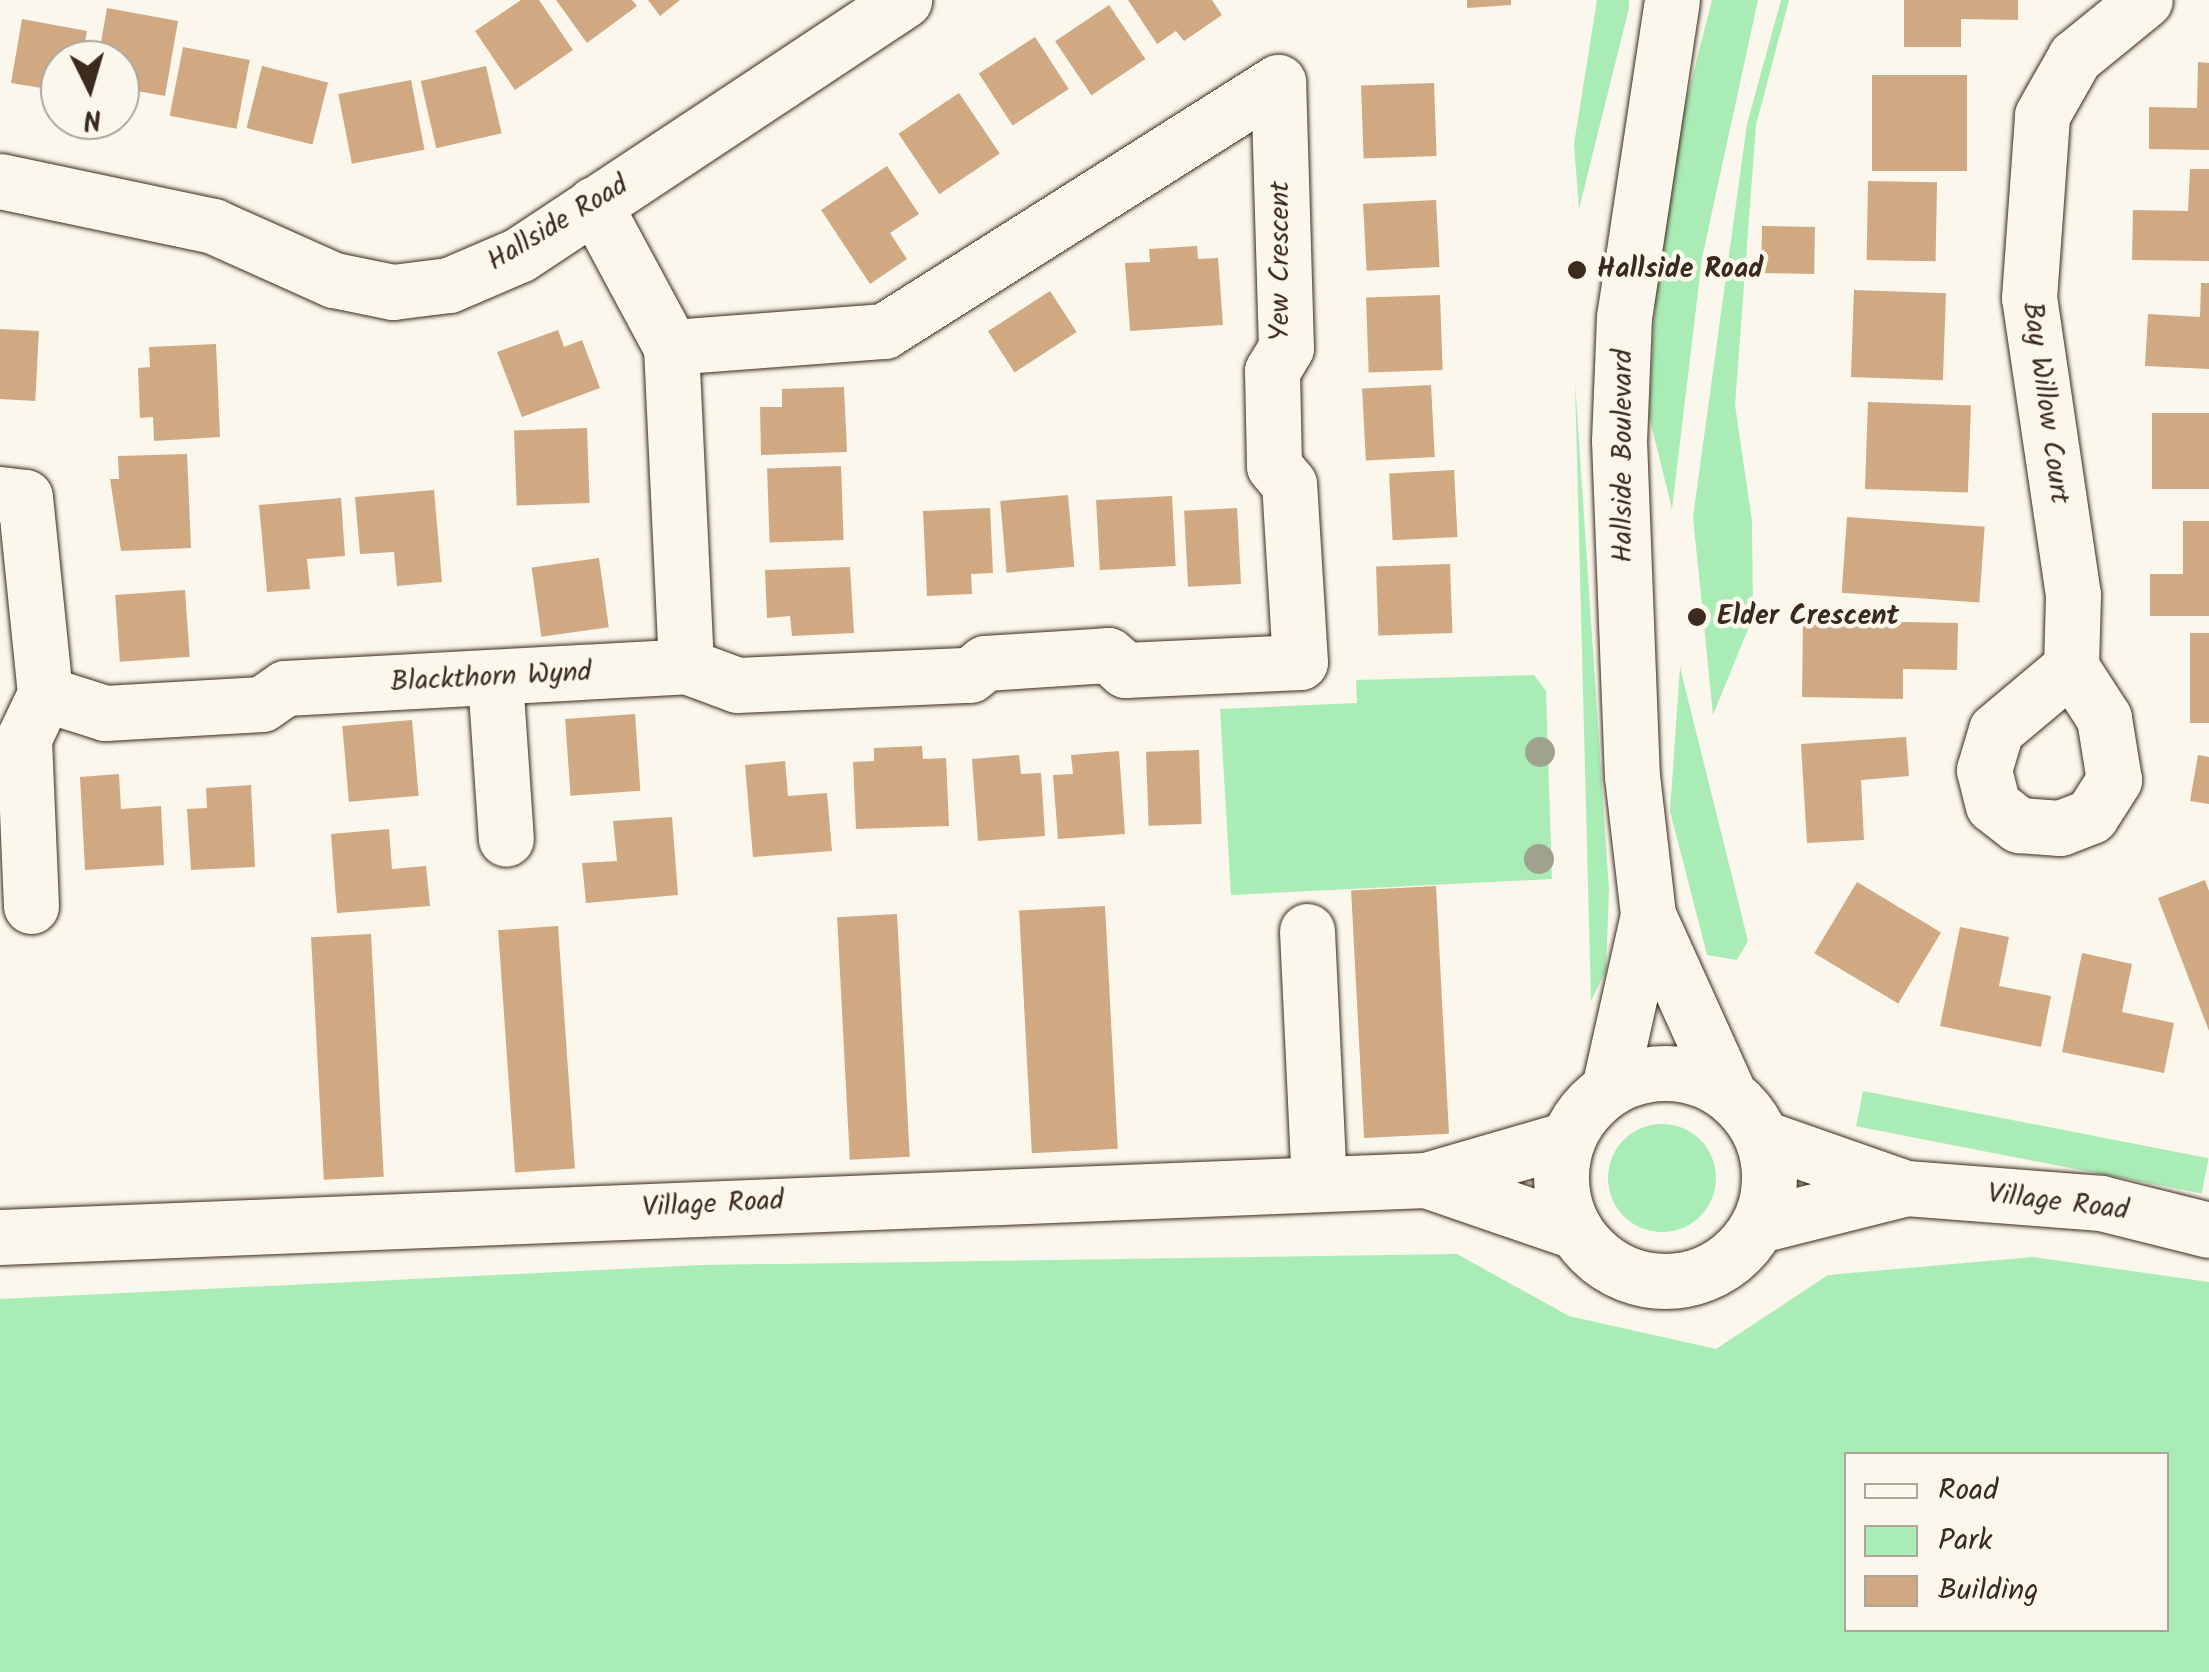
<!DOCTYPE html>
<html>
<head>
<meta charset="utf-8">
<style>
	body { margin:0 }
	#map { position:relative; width:2209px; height:1672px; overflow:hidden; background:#fbf7ec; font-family:Kalam,sans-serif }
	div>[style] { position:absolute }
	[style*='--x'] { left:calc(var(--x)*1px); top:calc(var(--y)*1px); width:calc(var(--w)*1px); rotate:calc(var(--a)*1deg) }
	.green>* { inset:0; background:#aaecb5; transform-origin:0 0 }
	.round { border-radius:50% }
	.building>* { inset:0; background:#d0a982; transform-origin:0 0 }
	.roads { filter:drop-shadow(0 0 2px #3b2a1e) drop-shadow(0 0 2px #3b2a1e) }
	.minor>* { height:55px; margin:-27.5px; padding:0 27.5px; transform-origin:27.5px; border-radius:27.5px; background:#fbf7ec }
	.minor>.ring { margin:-27.5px; padding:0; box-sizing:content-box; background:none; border:55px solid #fbf7ec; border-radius:50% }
	.trees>* { width:30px; height:30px; margin:-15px; border-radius:50%; background:#a1a190 }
	.dots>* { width:28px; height:28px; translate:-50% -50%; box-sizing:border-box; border:5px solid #fbf7ec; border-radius:50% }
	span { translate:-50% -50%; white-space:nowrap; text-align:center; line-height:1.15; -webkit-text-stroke:9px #fbf7ec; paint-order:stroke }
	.street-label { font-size:28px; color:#3b2a1e }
	.poi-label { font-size:28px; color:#3b2a1e; font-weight:700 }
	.left { translate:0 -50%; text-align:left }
	.legend { position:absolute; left:1844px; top:1452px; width:325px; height:180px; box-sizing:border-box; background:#fbf7ec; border:2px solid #aea59a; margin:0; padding:12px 18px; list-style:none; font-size:30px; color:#3b2a1e }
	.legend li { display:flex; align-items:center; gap:20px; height:50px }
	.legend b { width:50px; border:2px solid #aea59a }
	.north { position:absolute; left:40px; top:40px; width:100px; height:100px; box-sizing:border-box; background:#fbf7ec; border:2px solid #aea59a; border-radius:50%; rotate:175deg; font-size:28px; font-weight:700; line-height:40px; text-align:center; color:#3b2a1e }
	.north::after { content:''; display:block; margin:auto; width:35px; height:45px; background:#3b2a1e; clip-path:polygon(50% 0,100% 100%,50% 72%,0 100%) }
</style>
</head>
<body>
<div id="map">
	<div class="green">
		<div style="clip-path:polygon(1597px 0,1629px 0,1629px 8px,1579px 209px,1574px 144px)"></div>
		<div style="clip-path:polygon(1712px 0,1758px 0,1702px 258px,1672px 509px,1649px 416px,1655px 305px,1671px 161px)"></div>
		<div style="clip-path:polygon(1781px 0,1789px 0,1756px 125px,1735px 405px,1752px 521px,1753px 617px,1713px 715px,1693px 517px,1747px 124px)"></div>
		<div style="clip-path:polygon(1575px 382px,1609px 890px,1606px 970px,1591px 1001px)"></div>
		<div style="clip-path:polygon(1680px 667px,1748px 941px,1737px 960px,1707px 955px,1670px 811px)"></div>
		<div style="clip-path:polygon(1534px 675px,1546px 691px,1552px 879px,1231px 895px,1220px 709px,1357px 703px,1356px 680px)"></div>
		<div style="left:1863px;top:1091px;width:352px;height:36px;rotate:11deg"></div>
		<div class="round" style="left:1608px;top:1124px;width:108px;height:108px"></div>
		<div style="clip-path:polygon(evenodd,1457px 1254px,1569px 1316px,1716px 1349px,1828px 1275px,2033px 1257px,2209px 1282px,2209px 1672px,0 1672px,0 1299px,702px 1265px,1457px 1254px,1846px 1454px,2166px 1454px,2166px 1630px,1846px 1630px,1846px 1454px)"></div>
	</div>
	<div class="building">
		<div style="clip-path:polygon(521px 0,539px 0,573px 50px,515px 90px,475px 31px)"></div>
		<div style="clip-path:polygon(556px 0,632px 0,637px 6px,587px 43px)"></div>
		<div style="clip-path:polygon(648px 0,680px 0,660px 16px)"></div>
		<div style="clip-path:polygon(1128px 0,1212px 0,1222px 15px,1184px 41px,1176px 31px,1157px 44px)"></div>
		<div style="clip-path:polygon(1467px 0,1511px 0,1511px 5px,1467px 8px)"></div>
		<div style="clip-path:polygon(1904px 0,2018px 0,2018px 20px,1961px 19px,1961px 47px,1904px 47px)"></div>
		<div style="left:1109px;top:5px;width:65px;height:65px;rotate:56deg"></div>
		<div style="clip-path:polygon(107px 8px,178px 21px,165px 96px,120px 88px,120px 60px,98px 60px)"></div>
		<div style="clip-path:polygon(22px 19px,87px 31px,82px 60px,60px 60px,60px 91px,11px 83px)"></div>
		<div style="left:1035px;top:37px;width:62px;height:67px;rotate:57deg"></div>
		<div style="left:183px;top:47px;width:68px;height:70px;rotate:11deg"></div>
		<div style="clip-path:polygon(2198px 62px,2209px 63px,2209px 150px,2149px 149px,2149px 107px,2197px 108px)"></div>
		<div style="left:262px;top:66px;width:68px;height:64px;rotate:14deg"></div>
		<div style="left:486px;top:66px;width:69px;height:67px;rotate:77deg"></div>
		<div style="left:1872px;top:75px;width:95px;height:96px"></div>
		<div style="left:411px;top:80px;width:71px;height:74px;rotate:79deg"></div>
		<div style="left:1434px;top:83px;width:73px;height:73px;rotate:88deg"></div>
		<div style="left:959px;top:93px;width:73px;height:73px;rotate:56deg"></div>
		<div style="clip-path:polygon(887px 166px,919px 214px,890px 233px,907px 259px,870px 284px,821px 210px)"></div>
		<div style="clip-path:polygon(2190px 169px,2209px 169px,2209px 261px,2132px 260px,2133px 210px,2188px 211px)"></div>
		<div style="left:1868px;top:181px;width:69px;height:79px;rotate:1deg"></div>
		<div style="left:1436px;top:200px;width:67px;height:73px;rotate:87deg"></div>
		<div style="left:1762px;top:226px;width:53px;height:47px;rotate:1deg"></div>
		<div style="clip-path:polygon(1197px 246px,1198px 259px,1218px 258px,1223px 325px,1130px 331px,1125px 263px,1150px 262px,1149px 249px)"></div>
		<div style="clip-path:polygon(2201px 283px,2209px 283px,2209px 369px,2145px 366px,2148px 314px,2200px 317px)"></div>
		<div style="left:1854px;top:290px;width:92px;height:87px;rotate:2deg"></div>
		<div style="left:1050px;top:291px;width:49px;height:74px;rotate:57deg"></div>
		<div style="left:1440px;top:295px;width:75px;height:74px;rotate:88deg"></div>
		<div style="left:0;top:329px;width:39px;height:70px;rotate:3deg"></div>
		<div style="clip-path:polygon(558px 330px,564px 347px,582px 340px,600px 388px,522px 417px,497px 352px)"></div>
		<div style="clip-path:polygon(216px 344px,220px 437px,154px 441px,153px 417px,140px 418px,138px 368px,150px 367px,149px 347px)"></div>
		<div style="left:1431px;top:385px;width:72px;height:69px;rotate:87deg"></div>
		<div style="clip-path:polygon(844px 387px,847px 452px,761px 455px,760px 407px,782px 407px,782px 389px)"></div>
		<div style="left:1868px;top:402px;width:103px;height:87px;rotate:2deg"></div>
		<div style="left:2152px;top:413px;width:57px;height:76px"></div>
		<div style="left:587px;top:428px;width:75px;height:73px;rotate:88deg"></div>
		<div style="clip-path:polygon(187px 454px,191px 548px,121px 551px,110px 479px,119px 479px,118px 456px)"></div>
		<div style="left:841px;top:466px;width:74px;height:74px;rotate:88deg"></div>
		<div style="left:1454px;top:470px;width:67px;height:65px;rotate:87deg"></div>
		<div style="clip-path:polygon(434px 490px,442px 582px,397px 586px,394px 552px,360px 554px,355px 497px)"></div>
		<div style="left:1068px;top:495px;width:72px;height:68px;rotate:85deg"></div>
		<div style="left:1172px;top:496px;width:70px;height:76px;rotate:87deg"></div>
		<div style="clip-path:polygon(341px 498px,345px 556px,307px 559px,310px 589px,267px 592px,259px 505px)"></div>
		<div style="clip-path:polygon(990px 508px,993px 573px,971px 574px,972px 594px,927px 596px,923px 511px)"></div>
		<div style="left:1237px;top:508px;width:76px;height:53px;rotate:87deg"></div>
		<div style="left:1847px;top:517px;width:138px;height:76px;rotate:4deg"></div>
		<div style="clip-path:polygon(2183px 521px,2209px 521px,2209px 616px,2150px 616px,2150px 574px,2183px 574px)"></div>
		<div style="left:599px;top:558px;width:70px;height:68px;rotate:82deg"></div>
		<div style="left:1450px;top:564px;width:69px;height:74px;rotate:88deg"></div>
		<div style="clip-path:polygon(850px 567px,854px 633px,792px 636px,790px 616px,767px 618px,765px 570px)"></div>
		<div style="left:185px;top:590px;width:67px;height:70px;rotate:86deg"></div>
		<div style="clip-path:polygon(1803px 620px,1958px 623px,1957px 670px,1903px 669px,1903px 699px,1802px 697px)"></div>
		<div style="left:2190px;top:633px;width:19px;height:90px"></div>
		<div style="left:635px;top:714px;width:77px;height:70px;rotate:86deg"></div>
		<div style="left:412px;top:720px;width:76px;height:70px;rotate:85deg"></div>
		<div style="clip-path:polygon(1906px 737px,1909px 776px,1861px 780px,1864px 840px,1807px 843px,1801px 744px)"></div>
		<div style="clip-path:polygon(922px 746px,923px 759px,946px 758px,949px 826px,856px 829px,853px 762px,874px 761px,874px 748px)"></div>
		<div style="left:1199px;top:750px;width:74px;height:53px;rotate:88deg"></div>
		<div style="clip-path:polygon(1119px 751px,1125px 834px,1058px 839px,1053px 775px,1073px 774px,1071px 755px)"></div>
		<div style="clip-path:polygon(1019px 755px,1021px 774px,1041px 773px,1045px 836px,978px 841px,972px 759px)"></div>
		<div style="clip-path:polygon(2198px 755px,2209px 757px,2209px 804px,2190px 801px)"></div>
		<div style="clip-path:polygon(785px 761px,788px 796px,827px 793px,832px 851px,753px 857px,745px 765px)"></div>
		<div style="clip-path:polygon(119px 774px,121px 809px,161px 806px,164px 865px,85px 870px,80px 777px)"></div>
		<div style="clip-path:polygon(251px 785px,255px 867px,191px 870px,187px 809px,207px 808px,206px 788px)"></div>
		<div style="clip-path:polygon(672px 817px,678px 895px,586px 903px,582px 863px,617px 861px,613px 821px)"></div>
		<div style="clip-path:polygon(389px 829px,392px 869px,426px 866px,430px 906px,337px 913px,331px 834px)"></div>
		<div style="clip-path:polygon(2205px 880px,2209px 891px,2209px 1031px,2158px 898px)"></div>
		<div style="left:1857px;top:882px;width:98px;height:83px;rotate:31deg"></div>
		<div style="left:1436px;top:886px;width:248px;height:85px;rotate:87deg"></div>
		<div style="left:1105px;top:906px;width:243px;height:86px;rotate:87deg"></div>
		<div style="left:897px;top:914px;width:243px;height:60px;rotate:87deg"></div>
		<div style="left:558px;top:926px;width:243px;height:60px;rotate:86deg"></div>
		<div style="clip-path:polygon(1960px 927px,2009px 937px,1999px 986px,2051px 996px,2041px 1047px,1940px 1026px)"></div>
		<div style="left:371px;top:934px;width:243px;height:60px;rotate:87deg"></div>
		<div style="clip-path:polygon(2082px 953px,2132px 964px,2122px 1012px,2174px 1023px,2164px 1073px,2062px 1052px)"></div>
	</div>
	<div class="roads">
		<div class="minor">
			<div style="--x:1672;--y:0;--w:321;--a:98.6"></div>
			<div style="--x:1624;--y:317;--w:123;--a:92.3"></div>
			<div style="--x:1619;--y:440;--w:336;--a:87.8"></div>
			<div style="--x:1632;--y:776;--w:140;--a:83.4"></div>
			<div style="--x:1648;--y:915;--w:194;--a:65.7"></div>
			<div style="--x:0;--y:181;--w:218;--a:11.9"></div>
			<div style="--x:213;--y:226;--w:133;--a:24.1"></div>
			<div style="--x:334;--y:280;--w:60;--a:11.5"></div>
			<div style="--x:393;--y:292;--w:56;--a:-7.1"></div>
			<div style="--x:449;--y:285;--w:76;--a:-23.2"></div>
			<div style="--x:519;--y:255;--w:462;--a:-33.5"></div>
			<div style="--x:594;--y:204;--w:162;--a:61.7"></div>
			<div style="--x:671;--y:347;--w:319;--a:87.3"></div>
			<div style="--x:0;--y:494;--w:25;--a:7"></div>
			<div style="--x:25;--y:497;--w:198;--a:84.2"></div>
			<div style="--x:45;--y:694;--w:63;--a:17.6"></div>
			<div style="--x:105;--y:713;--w:157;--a:-3.3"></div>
			<div style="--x:262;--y:704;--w:28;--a:-35"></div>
			<div style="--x:285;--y:688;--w:402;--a:-3.1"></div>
			<div style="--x:686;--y:666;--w:54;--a:20.4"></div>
			<div style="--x:737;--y:685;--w:233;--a:-2.5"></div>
			<div style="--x:970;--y:675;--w:19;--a:-39"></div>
			<div style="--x:985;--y:663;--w:123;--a:-3.7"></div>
			<div style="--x:1108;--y:655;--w:23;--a:41"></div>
			<div style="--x:1125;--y:670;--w:175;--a:-2.6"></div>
			<div style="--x:1300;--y:662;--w:178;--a:-93.5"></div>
			<div style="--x:1289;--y:484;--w:23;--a:-130"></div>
			<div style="--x:1274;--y:466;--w:95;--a:-91.2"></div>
			<div style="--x:1272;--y:371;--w:27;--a:-59"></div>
			<div style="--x:1286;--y:348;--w:266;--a:-91.7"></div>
			<div style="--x:1278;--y:82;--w:466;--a:147.7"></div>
			<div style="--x:884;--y:331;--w:214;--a:175.7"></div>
			<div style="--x:2071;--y:667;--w:98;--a:140"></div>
			<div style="--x:1996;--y:730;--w:42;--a:106.7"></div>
			<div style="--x:1984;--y:770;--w:36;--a:76"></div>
			<div style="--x:1993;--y:805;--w:33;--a:38"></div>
			<div style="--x:2019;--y:825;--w:41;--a:4.2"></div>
			<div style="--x:2060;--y:828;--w:33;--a:-21"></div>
			<div style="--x:2091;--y:816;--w:43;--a:-57.4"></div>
			<div style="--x:2114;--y:780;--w:63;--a:-99.2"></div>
			<div style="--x:2104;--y:718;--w:61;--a:-122.9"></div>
			<div style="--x:2071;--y:667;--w:72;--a:-88.4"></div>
			<div style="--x:2073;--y:595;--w:300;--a:-98.4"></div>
			<div style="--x:2029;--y:298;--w:183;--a:-85.9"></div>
			<div style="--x:2042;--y:115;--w:67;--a:-60.4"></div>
			<div style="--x:2075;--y:57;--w:90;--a:-39.2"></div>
			<div style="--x:495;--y:679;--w:160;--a:86.1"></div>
			<div style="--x:31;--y:906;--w:168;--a:-92.4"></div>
			<div style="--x:24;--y:738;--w:49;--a:-64.5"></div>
			<div style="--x:1307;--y:931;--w:251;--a:87.3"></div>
			<div class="ring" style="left:1561px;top:1073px;width:153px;height:153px"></div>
			<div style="--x:1609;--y:1088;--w:177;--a:-77.3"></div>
			<div style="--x:1763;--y:1138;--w:151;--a:19.3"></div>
			<div style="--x:1906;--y:1188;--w:196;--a:4.4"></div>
			<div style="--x:2101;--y:1203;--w:111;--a:14"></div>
			<div style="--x:1426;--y:1180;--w:157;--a:19"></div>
			<div style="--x:1759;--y:1225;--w:152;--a:-14.1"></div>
			<div style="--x:0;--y:1237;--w:1427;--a:-2.29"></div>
			<div style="--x:1426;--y:1180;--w:147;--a:-16.2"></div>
		</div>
	</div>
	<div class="trees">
		<div style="left:1540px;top:752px"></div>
		<div style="left:1539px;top:859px"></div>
	</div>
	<div class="dots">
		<div style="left:1577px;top:270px;background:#3b2a1e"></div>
		<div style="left:1697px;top:617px;background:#3b2a1e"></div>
	</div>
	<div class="street-label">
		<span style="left:558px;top:224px;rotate:-31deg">Hallside Road</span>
		<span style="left:1281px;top:261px;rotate:-90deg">Yew Crescent</span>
		<span style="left:2045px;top:403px;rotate:82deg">Bay Willow Court</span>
		<span style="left:1624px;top:456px;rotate:-90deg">Hallside Boulevard</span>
		<span style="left:491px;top:678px;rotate:-3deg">Blackthorn Wynd</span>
		<span style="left:2058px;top:1203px;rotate:7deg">Village Road</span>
		<span style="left:713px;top:1205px;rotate:-3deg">Village Road</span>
	</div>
	<div class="poi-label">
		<span class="left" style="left:1597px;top:270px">Hallside Road</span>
		<span class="left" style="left:1717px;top:617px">Elder Crescent</span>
	</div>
	<ul class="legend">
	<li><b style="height:12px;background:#fbf7ec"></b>Road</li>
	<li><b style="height:28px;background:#aaecb5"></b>Park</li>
	<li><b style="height:28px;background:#d0a982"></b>Building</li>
	</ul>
	<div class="north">N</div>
</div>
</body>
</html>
